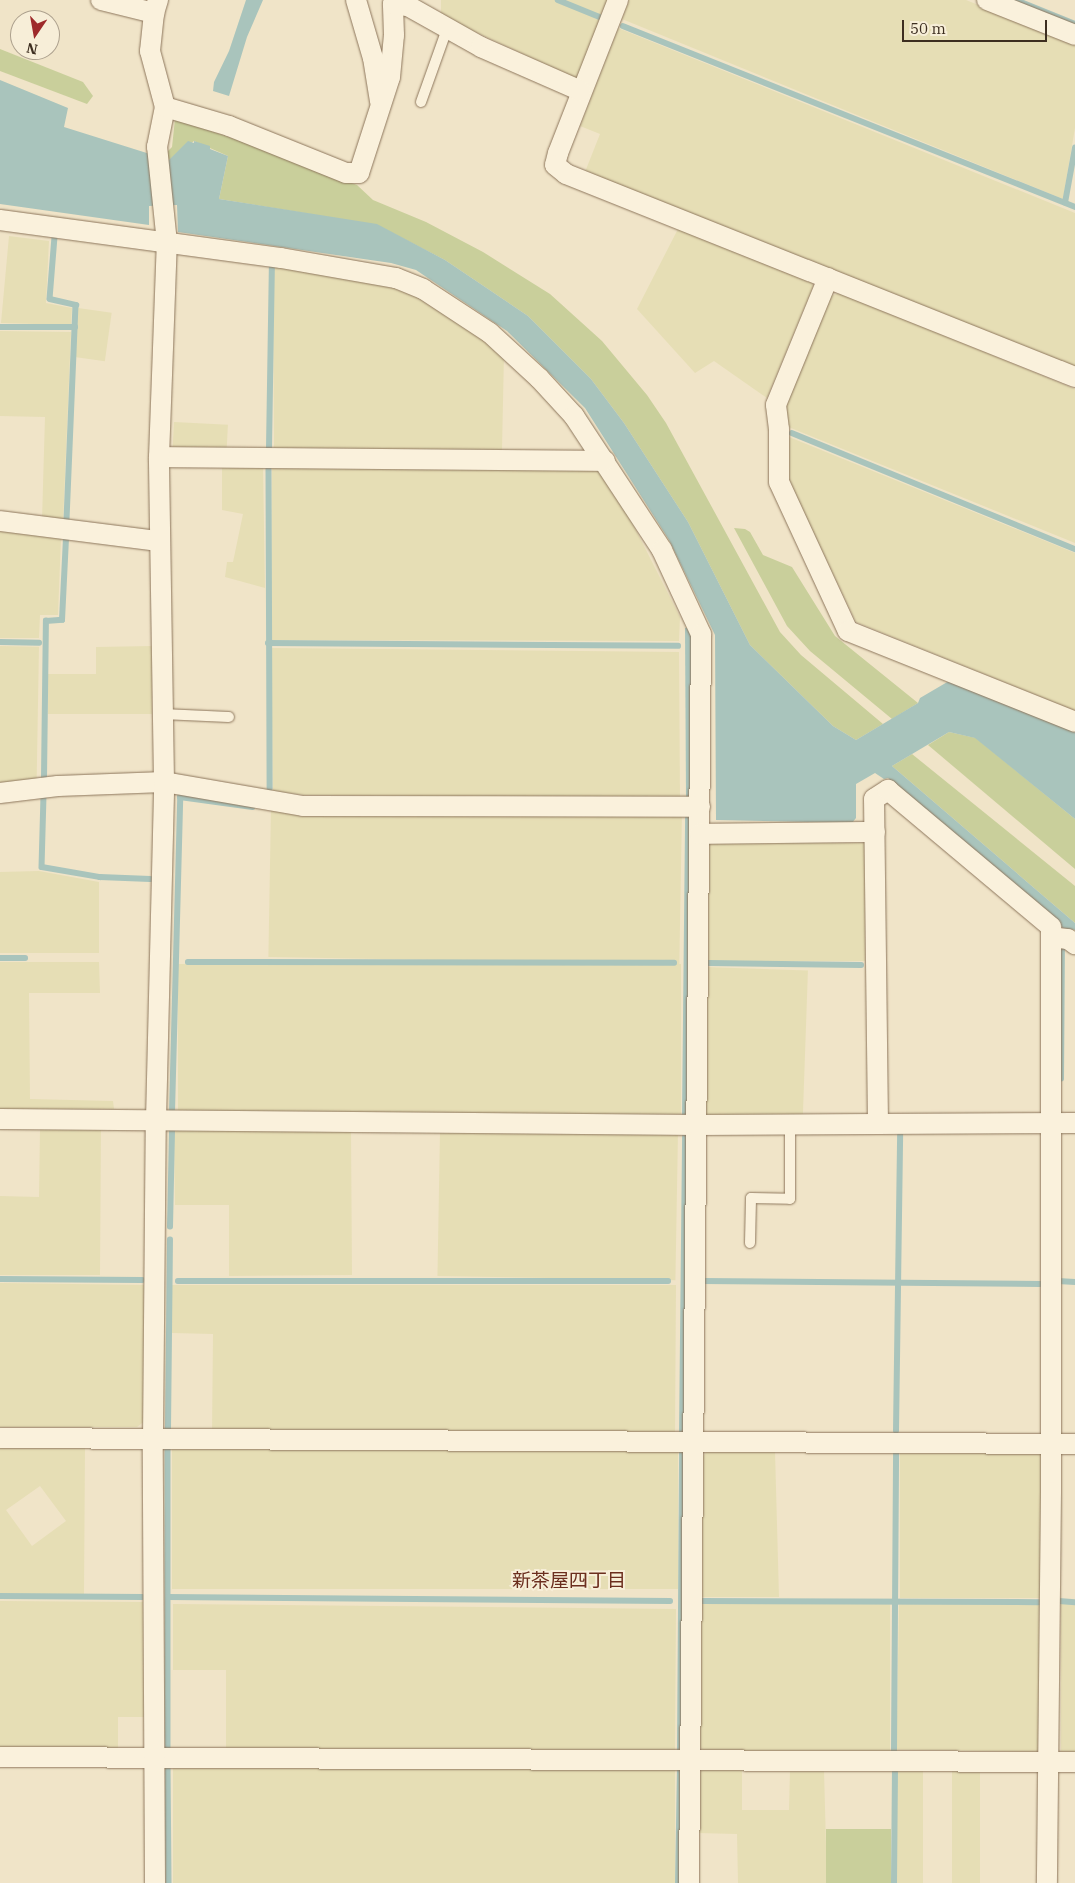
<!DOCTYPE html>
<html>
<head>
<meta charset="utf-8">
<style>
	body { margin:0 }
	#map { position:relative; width:1075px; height:1883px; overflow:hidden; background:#f0e4c8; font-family:"IBM Plex Serif","Noto Sans JP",serif }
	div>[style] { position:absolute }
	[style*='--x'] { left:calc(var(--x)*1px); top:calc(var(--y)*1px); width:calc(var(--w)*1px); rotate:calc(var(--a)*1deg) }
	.farmland>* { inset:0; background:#e6deb5; transform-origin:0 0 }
	.green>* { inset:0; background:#c9cf9b; transform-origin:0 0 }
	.water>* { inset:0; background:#a9c4bc }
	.stream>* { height:5.5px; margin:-2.75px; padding:0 2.75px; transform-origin:2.75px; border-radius:2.75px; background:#a9c4bc }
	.roads { filter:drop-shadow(0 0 1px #8d765c) drop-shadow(0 0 1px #8d765c) }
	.service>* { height:10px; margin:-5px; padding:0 5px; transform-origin:5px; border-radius:5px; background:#faf1dc }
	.minor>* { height:20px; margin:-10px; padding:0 10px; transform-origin:10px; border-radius:10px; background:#faf1dc }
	span { translate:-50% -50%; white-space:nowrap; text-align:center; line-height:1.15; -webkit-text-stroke:4px #f7eed8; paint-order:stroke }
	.neighbourhood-label { font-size:19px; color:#6b2e1e }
	.north { position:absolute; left:10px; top:10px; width:50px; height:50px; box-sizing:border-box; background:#f7eed8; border:1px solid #ada18e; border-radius:50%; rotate:192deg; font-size:14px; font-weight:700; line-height:20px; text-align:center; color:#3d2e20 }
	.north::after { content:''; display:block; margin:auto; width:18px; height:22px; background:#9e2a2b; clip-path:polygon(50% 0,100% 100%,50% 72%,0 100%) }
	.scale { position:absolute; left:902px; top:20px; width:145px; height:22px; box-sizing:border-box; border:2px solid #3d2e20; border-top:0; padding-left:6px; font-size:15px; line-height:18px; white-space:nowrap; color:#3d2e20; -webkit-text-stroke:4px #f7eed8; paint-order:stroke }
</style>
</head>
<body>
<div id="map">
	<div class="farmland">
		<div style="clip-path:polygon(441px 0,611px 0,577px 79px,441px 16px)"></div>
		<div style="clip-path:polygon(629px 0,966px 0,1075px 44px,1075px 128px,1063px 199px,622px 19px)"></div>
		<div style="clip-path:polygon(618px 28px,1075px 213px,1075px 371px,585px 172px,600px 134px,580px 126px)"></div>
		<div style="clip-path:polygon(679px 227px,811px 278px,813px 287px,767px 398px,714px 361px,695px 373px,637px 309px)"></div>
		<div style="clip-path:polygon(9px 236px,49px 241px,46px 303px,72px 308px,71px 325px,1px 323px)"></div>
		<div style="clip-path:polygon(273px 264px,395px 283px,418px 295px,504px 354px,502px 450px,274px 448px)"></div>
		<div style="clip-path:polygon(839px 293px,1075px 389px,1075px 543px,786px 426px,782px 409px,831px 296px)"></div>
		<div style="left:78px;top:308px;width:34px;height:49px;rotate:8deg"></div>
		<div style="clip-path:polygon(0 331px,71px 332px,63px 523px,42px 520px,45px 417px,0 416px)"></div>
		<div style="left:174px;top:422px;width:54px;height:25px;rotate:3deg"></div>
		<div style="clip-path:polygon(789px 437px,1075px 553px,1075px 711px,856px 622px,792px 488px,789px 477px)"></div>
		<div style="clip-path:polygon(222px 464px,263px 464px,265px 588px,225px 577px,227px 562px,233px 562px,243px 514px,222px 510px)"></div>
		<div style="clip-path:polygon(272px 465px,594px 469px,608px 475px,680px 617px,679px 641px,271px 640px)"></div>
		<div style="clip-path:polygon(0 531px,61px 538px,58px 615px,40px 615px,39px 638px,0 638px)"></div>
		<div style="left:0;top:646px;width:39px;height:138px;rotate:1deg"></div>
		<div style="clip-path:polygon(152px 646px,152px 714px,48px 714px,48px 674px,96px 674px,96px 647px)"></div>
		<div style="clip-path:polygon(271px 648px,679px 652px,680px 798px,305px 795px,273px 791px)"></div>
		<div style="left:271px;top:807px;width:411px;height:150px;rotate:1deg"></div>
		<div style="left:865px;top:843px;width:118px;height:159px;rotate:90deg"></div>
		<div style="clip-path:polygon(39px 871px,99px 882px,99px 953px,0 953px,0 872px)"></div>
		<div style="clip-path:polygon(0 962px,99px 962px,100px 993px,29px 993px,30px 1099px,113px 1101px,114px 1109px,0 1109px)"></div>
		<div style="left:178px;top:964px;width:503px;height:150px"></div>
		<div style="left:705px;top:967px;width:103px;height:149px;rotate:2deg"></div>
		<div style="clip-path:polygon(40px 1129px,101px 1129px,100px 1275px,0 1275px,0 1196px,39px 1197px)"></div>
		<div style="clip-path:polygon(174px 1129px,351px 1129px,352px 1275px,229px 1276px,229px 1205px,175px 1205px)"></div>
		<div style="left:440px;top:1130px;width:238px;height:146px;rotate:1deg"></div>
		<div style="clip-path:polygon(0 1283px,145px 1285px,146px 1420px,137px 1427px,0 1427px)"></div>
		<div style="clip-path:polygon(172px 1285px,676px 1285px,675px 1434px,212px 1433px,213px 1334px,172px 1333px)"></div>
		<div style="clip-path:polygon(evenodd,0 1447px,85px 1448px,84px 1594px,0 1594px,0 1447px,40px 1486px,66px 1521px,32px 1546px,6px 1510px,40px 1486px)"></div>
		<div style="left:172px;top:1448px;width:506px;height:141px"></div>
		<div style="clip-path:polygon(708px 1450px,775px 1451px,779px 1597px,698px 1597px,700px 1460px)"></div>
		<div style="left:900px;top:1452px;width:141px;height:146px"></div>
		<div style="clip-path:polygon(0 1601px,143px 1602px,144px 1717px,118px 1717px,118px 1748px,0 1747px)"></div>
		<div style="clip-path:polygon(173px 1604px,676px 1609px,675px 1751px,226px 1749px,226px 1670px,173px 1670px)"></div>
		<div style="clip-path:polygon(698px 1604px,890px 1604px,890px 1752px,707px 1753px,695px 1743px)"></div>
		<div style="left:1042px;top:1604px;width:148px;height:143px;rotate:91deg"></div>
		<div style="left:1061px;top:1604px;width:14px;height:148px"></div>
		<div style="left:173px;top:1767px;width:502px;height:116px"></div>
		<div style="clip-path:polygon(742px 1769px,742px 1810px,789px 1810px,790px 1770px,824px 1770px,827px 1883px,738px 1883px,737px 1834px,697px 1833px,698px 1775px,702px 1770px)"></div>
		<div style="left:952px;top:1770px;width:28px;height:113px"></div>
		<div style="left:897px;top:1771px;width:26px;height:112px"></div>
	</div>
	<div class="green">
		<div style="clip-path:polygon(0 49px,83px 82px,93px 96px,87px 104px,0 71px)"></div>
		<div style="clip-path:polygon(175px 119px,235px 139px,357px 185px,373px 200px,426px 222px,483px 252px,550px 294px,602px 341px,647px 395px,666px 423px,780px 632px,801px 655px,883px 724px,856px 740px,833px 726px,750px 645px,688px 522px,624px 423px,591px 379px,528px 316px,445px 260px,377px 225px,219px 199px,228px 156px,194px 141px,169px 160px,166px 153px,172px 147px)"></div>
		<div style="clip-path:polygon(734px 528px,745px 529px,750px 532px,763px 555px,792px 567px,835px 636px,918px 703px,892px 719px,810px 651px,787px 626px)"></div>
		<div style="clip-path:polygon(949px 732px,976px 738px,1075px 819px,1075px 869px,928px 745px)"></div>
		<div style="clip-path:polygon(912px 754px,1075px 886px,1075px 923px,892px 766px)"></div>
		<div style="left:891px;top:1829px;width:54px;height:65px;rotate:90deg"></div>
	</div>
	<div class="water">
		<div style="clip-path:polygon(246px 0,263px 0,247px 37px,229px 96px,213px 91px,214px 82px,229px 51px)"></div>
		<div style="clip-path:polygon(0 80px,68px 108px,64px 127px,169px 160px,188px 141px,194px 143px,194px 141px,210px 146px,210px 149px,228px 156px,219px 199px,377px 224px,445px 260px,528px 316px,591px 379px,624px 423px,688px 522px,750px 645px,833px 726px,856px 740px,918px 703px,920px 698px,949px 681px,1075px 732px,1075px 819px,975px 738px,949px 732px,892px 766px,1075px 923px,1075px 930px,1063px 928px,888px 778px,884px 779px,875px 773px,856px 784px,856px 818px,852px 823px,716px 820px,715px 635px,669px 540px,585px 408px,507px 331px,416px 270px,391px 263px,178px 232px,177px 205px,149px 206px,149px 225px,0 204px)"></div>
		<div style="clip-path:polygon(690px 627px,694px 639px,692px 797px,686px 797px,685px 628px)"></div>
	</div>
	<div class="stream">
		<div style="--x:558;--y:0;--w:48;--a:22.2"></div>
		<div style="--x:1016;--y:0;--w:64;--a:22.1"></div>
		<div style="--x:623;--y:26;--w:487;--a:21.8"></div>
		<div style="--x:1065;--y:203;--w:56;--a:-79.7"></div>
		<div style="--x:55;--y:237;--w:62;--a:94.6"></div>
		<div style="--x:50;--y:299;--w:27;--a:13"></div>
		<div style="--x:76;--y:305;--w:217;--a:92.4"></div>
		<div style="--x:0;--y:327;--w:75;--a:0"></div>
		<div style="--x:792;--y:433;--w:306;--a:22.3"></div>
		<div style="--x:269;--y:449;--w:185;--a:-89.1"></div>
		<div style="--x:269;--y:467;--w:321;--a:89.8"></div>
		<div style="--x:0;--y:642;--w:39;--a:1"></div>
		<div style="--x:268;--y:643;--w:410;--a:0.4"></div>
		<div style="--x:44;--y:778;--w:157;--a:-89.3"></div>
		<div style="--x:46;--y:621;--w:16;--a:-4"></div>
		<div style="--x:62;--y:620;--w:81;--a:-87.2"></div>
		<div style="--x:44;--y:796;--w:71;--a:91.6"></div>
		<div style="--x:42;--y:867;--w:59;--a:9.8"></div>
		<div style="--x:100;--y:877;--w:50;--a:2.3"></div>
		<div style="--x:0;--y:958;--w:25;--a:0"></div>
		<div style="--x:188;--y:962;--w:486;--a:0.1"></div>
		<div style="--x:708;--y:963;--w:153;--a:0.7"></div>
		<div style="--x:1061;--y:1079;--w:132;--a:-89.6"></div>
		<div style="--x:172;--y:1112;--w:315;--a:-88.5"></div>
		<div style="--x:180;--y:797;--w:73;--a:7.9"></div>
		<div style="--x:685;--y:1115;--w:298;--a:-89.4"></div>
		<div style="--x:170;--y:1227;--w:96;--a:-88.8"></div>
		<div style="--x:0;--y:1279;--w:142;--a:0.4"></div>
		<div style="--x:178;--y:1281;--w:490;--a:0"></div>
		<div style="--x:703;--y:1281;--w:337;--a:0.5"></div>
		<div style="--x:1058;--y:1281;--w:17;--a:3"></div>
		<div style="--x:168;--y:1429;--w:189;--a:-89.4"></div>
		<div style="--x:896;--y:1431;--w:295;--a:-89.2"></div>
		<div style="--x:682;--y:1433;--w:300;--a:-89.4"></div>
		<div style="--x:168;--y:1449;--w:298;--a:90"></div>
		<div style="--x:0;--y:1596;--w:142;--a:0.4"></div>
		<div style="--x:168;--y:1597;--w:502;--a:0.46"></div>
		<div style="--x:702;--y:1601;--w:337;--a:0.2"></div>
		<div style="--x:1059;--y:1601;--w:16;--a:4"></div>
		<div style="--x:894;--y:1751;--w:298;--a:-89.6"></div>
		<div style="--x:680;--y:1752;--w:303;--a:-89.6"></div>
		<div style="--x:168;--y:1764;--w:119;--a:89.5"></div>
		<div style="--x:678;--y:1883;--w:115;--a:-89"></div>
		<div style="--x:894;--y:1883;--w:110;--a:-89.5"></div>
	</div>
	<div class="roads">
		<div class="service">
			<div style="--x:421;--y:102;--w:77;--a:-70.4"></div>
			<div style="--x:162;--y:714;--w:67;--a:2.6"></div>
			<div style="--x:750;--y:1243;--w:45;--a:-88.7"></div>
			<div style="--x:751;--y:1198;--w:39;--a:1"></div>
			<div style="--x:790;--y:1199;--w:75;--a:-90"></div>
		</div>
		<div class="minor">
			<div style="--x:101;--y:0;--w:55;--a:13.8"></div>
			<div style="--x:356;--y:0;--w:60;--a:73.7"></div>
			<div style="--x:373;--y:58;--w:44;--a:80.8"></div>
			<div style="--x:618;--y:0;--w:164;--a:111.4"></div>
			<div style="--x:558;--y:153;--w:12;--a:104"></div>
			<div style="--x:555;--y:165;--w:14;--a:39"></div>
			<div style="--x:566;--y:174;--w:548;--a:21.74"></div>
			<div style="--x:987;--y:0;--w:95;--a:21.7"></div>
			<div style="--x:165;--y:107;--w:67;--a:16.5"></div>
			<div style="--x:229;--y:126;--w:126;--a:21.9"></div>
			<div style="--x:346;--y:173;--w:13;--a:0"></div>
			<div style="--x:359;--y:173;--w:101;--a:-72.1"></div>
			<div style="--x:390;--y:77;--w:42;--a:-84.6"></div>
			<div style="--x:394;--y:35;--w:31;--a:-92"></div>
			<div style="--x:393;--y:4;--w:15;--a:8"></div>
			<div style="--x:408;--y:6;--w:84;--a:29.3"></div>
			<div style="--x:481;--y:47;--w:109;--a:23.7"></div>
			<div style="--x:0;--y:220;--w:284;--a:7.7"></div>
			<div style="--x:281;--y:258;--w:117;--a:9.9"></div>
			<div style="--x:396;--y:278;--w:29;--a:22"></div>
			<div style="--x:423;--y:289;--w:80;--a:33.3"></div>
			<div style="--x:490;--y:333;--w:67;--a:42.6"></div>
			<div style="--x:539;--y:378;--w:52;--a:47.4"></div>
			<div style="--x:574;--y:416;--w:160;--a:56.7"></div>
			<div style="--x:662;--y:550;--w:93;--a:65.1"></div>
			<div style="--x:701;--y:634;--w:1249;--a:90.55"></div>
			<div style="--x:828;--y:278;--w:137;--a:112.3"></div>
			<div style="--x:776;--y:405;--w:24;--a:83"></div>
			<div style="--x:779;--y:429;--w:53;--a:90"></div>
			<div style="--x:779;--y:482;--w:164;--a:65.2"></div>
			<div style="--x:848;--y:631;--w:245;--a:21.8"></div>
			<div style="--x:159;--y:457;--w:446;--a:0.5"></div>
			<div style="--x:0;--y:521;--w:160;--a:7.2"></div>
			<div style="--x:0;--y:793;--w:58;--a:-6.9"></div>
			<div style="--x:58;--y:786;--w:106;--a:-2.2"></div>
			<div style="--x:164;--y:782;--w:141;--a:9.8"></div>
			<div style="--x:303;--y:806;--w:397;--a:0.1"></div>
			<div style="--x:700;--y:834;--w:175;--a:-0.7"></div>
			<div style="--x:1051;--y:937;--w:17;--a:7"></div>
			<div style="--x:1068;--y:939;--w:9;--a:36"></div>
			<div style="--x:0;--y:1119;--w:697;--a:0.49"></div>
			<div style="--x:697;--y:1125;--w:378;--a:-0.3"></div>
			<div style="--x:878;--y:1124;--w:325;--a:-90.7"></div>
			<div style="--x:874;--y:799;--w:17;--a:-33"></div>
			<div style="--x:888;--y:790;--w:213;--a:40"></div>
			<div style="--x:1051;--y:927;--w:565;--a:90"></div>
			<div style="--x:1051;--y:1492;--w:391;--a:90.6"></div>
			<div style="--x:0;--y:1438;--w:1075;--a:0.32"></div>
			<div style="--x:0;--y:1757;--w:1075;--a:0.27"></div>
			<div style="--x:155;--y:1883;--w:444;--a:-90.3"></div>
			<div style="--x:153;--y:1439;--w:319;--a:-89.5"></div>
			<div style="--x:156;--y:1120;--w:338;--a:-88.6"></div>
			<div style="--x:164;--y:782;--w:325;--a:-90.9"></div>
			<div style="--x:159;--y:457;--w:214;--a:-87.9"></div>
			<div style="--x:167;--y:243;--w:97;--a:-95.9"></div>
			<div style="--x:157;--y:147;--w:41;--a:-78.7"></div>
			<div style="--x:165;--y:107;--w:58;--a:-105"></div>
			<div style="--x:150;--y:51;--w:38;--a:-84"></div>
			<div style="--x:154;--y:13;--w:14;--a:-73"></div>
		</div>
	</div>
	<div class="neighbourhood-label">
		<span style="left:569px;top:1581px">新茶屋四丁目</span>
	</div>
	<div class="north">N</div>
	<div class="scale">50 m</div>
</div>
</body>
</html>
